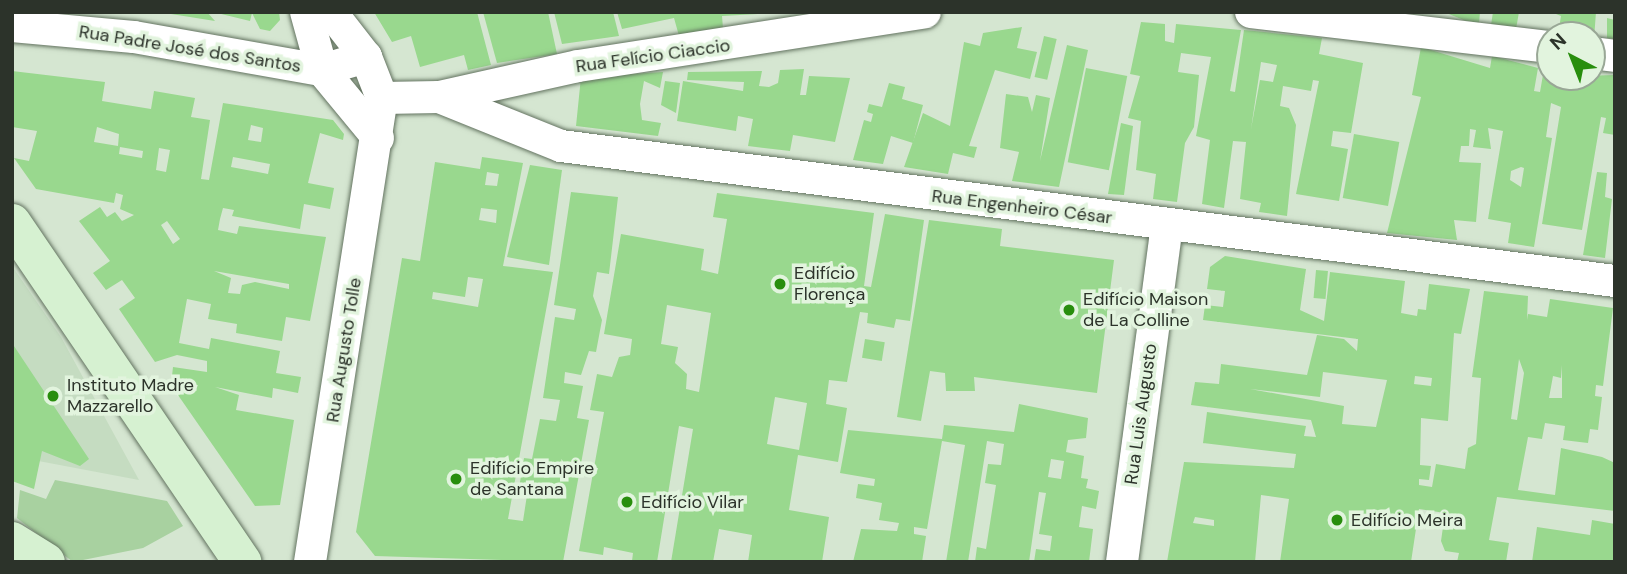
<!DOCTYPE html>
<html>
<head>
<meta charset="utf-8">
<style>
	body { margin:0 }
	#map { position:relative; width:1627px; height:574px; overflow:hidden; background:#d5e6d1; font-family:"DM Sans",sans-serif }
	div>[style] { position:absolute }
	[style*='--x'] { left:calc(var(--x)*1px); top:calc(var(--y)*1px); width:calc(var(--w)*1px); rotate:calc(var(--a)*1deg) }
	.built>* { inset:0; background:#c5dcc1 }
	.green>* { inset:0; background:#a8d1a0 }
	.building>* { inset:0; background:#99d88e; transform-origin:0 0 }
	.roads { filter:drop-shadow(0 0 2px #637360) drop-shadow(0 0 2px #637360) }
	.street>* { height:32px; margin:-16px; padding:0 16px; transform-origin:16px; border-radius:16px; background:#fff }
	.secondary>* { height:38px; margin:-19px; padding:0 19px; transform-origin:19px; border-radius:19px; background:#d6f1d1 }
	.dots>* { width:19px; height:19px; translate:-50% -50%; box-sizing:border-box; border:4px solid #e2f4de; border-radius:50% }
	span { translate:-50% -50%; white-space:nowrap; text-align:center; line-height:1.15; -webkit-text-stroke:7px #e2f4de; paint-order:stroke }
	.street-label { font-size:18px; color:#2c332a }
	.poi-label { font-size:18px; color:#2c332a }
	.left { translate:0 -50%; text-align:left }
	.frame { position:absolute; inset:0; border:14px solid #2c332a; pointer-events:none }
	.north { position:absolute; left:1536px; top:21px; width:70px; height:70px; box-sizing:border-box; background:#e2f4de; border:2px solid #99a796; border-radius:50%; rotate:318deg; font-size:19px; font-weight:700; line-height:28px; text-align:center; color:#2c332a }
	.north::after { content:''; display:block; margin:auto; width:24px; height:32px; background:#288e0d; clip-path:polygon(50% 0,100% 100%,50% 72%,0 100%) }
</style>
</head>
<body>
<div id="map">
	<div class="built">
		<div style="clip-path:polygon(12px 266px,61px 337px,139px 480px,12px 456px)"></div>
	</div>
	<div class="green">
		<div style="clip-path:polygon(55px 480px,167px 501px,183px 526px,143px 548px,73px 562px,17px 518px,20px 490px,46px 499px)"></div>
	</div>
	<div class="building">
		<div style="clip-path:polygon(171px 12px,207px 12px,215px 21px,171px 14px)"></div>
		<div style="clip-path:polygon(213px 12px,279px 12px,280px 20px,270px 31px,260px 29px,252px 13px,250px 21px)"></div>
		<div style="clip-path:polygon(374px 12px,477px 12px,491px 65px,468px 70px,464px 55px,420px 67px,411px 36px,392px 42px)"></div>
		<div style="clip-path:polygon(483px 12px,548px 12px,557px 54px,497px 63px)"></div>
		<div style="clip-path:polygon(554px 12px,613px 12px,619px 36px,562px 44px)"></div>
		<div style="clip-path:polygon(617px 12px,758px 12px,758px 14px,722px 16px,724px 41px,681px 43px,674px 18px,622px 29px)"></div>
		<div style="clip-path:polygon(1444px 12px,1480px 12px,1479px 23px,1466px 21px)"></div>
		<div style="clip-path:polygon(1493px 12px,1519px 12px,1516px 29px,1491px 25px)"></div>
		<div style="clip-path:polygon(1551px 12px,1596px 12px,1594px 39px,1558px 34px,1561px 16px)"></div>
		<div style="clip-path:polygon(1607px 18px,1615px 20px,1615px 39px,1607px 38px)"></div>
		<div style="clip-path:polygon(evenodd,1141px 22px,1165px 24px,1165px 41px,1174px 43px,1176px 24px,1241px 30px,1230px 91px,1235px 92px,1244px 30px,1322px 38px,1319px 54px,1363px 63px,1351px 133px,1333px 131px,1331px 146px,1348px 149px,1339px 201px,1296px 194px,1319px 81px,1313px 80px,1311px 91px,1283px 86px,1280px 106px,1289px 108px,1296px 125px,1287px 216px,1259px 212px,1261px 203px,1240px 199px,1246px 142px,1233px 141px,1224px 208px,1202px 204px,1210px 140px,1196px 136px,1211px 57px,1181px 53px,1178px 72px,1199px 75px,1194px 127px,1185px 143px,1177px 202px,1153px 199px,1156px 174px,1136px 170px,1141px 121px,1128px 118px,1140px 76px,1130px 74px,1141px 22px,1261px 62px,1277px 65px,1273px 82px,1260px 80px,1251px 129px,1261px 62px)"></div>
		<div style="clip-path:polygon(1022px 27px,1017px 48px,1037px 52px,1030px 79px,995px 70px,969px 146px,977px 147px,974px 158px,953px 153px,948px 174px,904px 167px,923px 113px,950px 126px,964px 42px,980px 46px,983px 33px)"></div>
		<div style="left:1044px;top:36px;width:13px;height:42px;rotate:13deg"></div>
		<div style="clip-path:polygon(1067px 45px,1088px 50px,1059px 187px,1012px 181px,1019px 152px,1000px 148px,1006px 94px,1028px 97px,1032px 112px,1036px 95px,1050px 98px,1040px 161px)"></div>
		<div style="clip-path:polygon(evenodd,1421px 47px,1490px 68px,1492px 56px,1538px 68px,1534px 91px,1540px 92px,1544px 69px,1550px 77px,1615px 75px,1615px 135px,1603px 133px,1606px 118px,1601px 117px,1582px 230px,1542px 224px,1561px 107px,1551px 103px,1546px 137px,1552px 138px,1534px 247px,1508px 243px,1511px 223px,1488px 219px,1503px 131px,1488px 128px,1491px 149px,1473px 147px,1476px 130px,1470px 129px,1469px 146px,1461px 146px,1459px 162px,1481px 163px,1476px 222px,1454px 220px,1457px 240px,1387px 233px,1421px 97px,1412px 95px,1421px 47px,1521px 167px,1524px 168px,1521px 187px,1510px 180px,1511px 171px,1521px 167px)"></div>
		<div style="left:1086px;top:68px;width:42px;height:96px;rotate:11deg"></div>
		<div style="clip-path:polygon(804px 69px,800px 95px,806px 95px,809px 76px,850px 78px,835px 142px,793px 135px,790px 151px,748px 146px,753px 119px,738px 116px,736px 131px,677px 121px,683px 81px,743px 91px,744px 82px,687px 80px,688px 72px,762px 71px,759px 86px,769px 87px,778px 83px,780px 70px)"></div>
		<div style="clip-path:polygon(evenodd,12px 71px,105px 82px,102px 101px,151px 109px,154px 91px,195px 98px,191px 117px,210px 120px,201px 179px,209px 180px,223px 103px,333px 120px,344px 134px,343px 140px,320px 133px,308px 183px,334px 188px,330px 209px,304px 204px,300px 229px,232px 216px,234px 210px,223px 208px,220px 219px,218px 230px,237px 234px,239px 226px,326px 237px,310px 321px,286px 317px,282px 341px,236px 333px,237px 324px,208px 319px,211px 304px,187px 299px,179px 343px,209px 349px,211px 338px,280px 351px,276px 373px,301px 377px,298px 393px,273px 388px,272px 398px,215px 387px,239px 395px,236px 410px,294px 420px,280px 505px,255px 506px,171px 385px,173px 367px,207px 372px,207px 361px,177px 355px,155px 362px,119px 309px,135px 298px,122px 280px,106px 290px,93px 273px,110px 261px,79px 221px,100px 207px,107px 217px,115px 212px,122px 221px,134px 215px,120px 209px,123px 195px,116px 193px,114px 203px,36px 189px,14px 158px,29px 161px,37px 131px,12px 127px,12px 71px,251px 125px,263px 128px,261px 142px,248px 140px,251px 125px,12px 71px,97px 127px,119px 134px,118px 146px,94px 142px,97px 127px,12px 71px,120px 147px,143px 151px,142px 158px,119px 154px,120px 147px,12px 71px,159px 148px,170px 150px,166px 172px,156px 170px,159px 148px,12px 71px,233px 157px,270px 164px,268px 174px,231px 167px,233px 157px,12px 71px,167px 221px,180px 239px,173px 244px,161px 225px,167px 221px,12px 71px,214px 271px,289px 284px,289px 289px,255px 282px,242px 285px,240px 294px,228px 293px,231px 278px,214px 271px)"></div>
		<div style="clip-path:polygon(663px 72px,660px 88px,644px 81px,640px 104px,642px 120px,661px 123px,658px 136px,576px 126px,581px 77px)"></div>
		<div style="clip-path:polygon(665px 81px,680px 83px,676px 113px,661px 105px)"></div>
		<div style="clip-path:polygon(889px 83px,905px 87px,902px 99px,923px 105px,913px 143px,891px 136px,883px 164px,853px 160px,864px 120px,871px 122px,873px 114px,867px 112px,869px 104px,882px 107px)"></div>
		<div style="clip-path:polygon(1121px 123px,1133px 126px,1124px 195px,1108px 194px)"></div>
		<div style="left:1354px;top:134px;width:46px;height:65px;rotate:10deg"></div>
		<div style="clip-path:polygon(evenodd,482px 157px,523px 163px,503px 266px,553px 272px,508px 519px,523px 521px,527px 495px,518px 494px,524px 458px,532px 459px,540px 419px,556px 421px,560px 400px,543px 398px,555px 317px,574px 320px,576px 309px,554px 305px,571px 192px,618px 197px,609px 274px,597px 272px,593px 296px,602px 320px,596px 352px,589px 351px,581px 375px,565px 372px,564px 383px,583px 386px,577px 418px,589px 420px,563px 562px,375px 556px,356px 532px,402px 258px,420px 261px,435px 162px,480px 169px,482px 157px,487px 172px,499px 174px,497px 186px,485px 185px,487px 172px,482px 157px,481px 208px,497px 210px,496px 223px,479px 220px,481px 208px,482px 157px,468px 277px,483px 279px,478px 307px,432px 299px,433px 292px,465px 297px,468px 277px)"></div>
		<div style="clip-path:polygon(530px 165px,562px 170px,549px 265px,507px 257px)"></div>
		<div style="clip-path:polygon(1597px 172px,1607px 173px,1605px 197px,1612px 199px,1605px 258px,1583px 255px)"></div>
		<div style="clip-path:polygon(evenodd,717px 193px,874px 213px,864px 286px,871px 287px,885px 214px,924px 220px,910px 321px,896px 319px,894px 328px,867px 323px,868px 313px,860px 312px,847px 382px,829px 380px,826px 404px,847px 408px,838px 462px,798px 455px,789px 510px,829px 517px,822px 562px,748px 562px,752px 535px,719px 529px,713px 562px,671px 562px,693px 429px,679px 426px,657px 562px,632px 561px,633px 553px,604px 547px,603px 555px,579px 551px,604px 412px,590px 410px,597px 374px,612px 377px,619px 357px,630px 355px,632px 339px,604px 334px,621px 234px,704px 249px,701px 270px,718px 274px,727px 219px,713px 217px,717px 193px,667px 305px,711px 313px,699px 392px,686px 389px,687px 374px,675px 363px,678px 347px,661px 344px,667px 305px,717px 193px,775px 397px,807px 403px,799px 450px,767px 444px,775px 397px)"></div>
		<div style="clip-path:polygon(929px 220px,1002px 229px,1000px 246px,1114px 260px,1097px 393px,974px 377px,975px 391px,946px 391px,945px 373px,930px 371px,921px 421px,897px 417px)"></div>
		<div style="clip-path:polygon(evenodd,1225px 256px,1306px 269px,1300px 310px,1324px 321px,1330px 272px,1405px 281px,1401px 313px,1417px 316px,1418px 309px,1426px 310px,1429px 284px,1470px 289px,1461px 334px,1454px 333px,1448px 421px,1421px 418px,1420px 465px,1431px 466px,1429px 480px,1419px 479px,1419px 485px,1432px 487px,1436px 464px,1465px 469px,1468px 448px,1476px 444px,1481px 378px,1472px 377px,1484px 291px,1528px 296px,1527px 320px,1528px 314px,1547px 317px,1550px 299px,1613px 308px,1603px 386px,1596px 385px,1595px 396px,1602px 397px,1598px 430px,1590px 429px,1588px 443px,1563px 440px,1565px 426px,1545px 423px,1542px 439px,1528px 437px,1518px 490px,1555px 495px,1561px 448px,1602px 457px,1615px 463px,1615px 511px,1497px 497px,1489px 540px,1509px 543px,1506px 562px,1457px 562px,1459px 553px,1445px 551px,1441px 541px,1445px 513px,1419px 509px,1411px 562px,1280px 562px,1289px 499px,1261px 495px,1255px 562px,1167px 562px,1184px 462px,1294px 468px,1296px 454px,1203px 443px,1207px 412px,1306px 426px,1304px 436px,1316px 437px,1311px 420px,1191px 405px,1195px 382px,1219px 384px,1221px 364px,1307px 375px,1317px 335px,1344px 339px,1357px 351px,1358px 339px,1203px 320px,1205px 305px,1223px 307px,1225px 291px,1207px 289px,1210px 267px,1225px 256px,1519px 359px,1524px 373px,1517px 420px,1511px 419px,1519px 359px,1225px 256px,1562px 365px,1562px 398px,1549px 398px,1553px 376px,1561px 378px,1562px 365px,1225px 256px,1323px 372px,1387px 380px,1376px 427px,1342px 424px,1344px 406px,1250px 389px,1320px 397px,1323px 372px,1225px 256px,1415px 376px,1432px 378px,1431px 386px,1414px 384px,1415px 376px,1225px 256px,1195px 517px,1214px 520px,1214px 526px,1193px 523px,1195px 517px)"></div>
		<div style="left:1316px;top:270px;width:12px;height:28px;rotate:5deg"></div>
		<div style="left:865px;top:339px;width:20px;height:19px;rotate:9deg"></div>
		<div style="clip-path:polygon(12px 343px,89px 459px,80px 466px,42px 451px,34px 489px,12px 481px)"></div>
		<div style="clip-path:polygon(evenodd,1019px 404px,1088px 418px,1086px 438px,1068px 440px,1066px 452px,1084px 456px,1081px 478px,1088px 479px,1086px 488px,1099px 491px,1096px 509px,1082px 506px,1079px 527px,1093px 529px,1089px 562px,1034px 562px,1036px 549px,1050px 551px,1052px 536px,1039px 534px,1046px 493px,1039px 492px,1029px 562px,975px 562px,977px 547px,986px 549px,996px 485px,985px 483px,988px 464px,1001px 465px,1004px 444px,987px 441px,968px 562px,946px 562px,965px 445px,942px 441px,927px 529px,914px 527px,914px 534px,926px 536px,922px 562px,853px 562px,861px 529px,897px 531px,899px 523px,879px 520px,882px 503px,856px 498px,858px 484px,874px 486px,875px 479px,840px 473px,848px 430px,942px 439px,944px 425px,1014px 432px,1019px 404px,1051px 459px,1064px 461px,1061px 479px,1048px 477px,1051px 459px)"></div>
		<div style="clip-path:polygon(1592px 520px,1615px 524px,1615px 562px,1532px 562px,1537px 527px,1590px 535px)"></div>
	</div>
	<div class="roads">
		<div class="street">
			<div style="--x:306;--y:12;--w:60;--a:74.6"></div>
			<div style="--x:322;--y:70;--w:88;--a:50.5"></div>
			<div style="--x:1251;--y:12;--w:301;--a:6.7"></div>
			<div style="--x:12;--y:26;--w:122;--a:5.2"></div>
			<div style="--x:134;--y:37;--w:191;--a:10"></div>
			<div style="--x:322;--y:70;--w:46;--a:-16.5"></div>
			<div style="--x:1592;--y:53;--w:23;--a:7"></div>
			<div style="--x:439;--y:97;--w:131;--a:21.9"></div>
			<div style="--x:561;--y:146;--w:1063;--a:7.3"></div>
			<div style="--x:382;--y:98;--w:57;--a:-1"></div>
			<div style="--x:439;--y:97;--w:142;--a:-12.6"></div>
			<div style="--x:578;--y:66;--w:351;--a:-8.8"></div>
			<div style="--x:310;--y:562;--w:470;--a:-81.2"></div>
			<div style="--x:382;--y:98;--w:44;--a:-111.3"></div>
			<div style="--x:366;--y:57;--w:57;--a:-127.9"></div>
			<div style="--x:1122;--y:562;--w:340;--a:-82.4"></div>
		</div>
		<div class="secondary">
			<div style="--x:12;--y:223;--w:410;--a:55.8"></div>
			<div style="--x:12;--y:541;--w:40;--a:32"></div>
		</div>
	</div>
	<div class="dots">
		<div style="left:780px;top:284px;background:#288e0d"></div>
		<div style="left:1069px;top:310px;background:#288e0d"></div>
		<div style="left:53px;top:396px;background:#288e0d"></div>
		<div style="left:456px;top:479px;background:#288e0d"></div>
		<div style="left:627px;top:502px;background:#288e0d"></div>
		<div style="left:1337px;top:520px;background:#288e0d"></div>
	</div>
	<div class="street-label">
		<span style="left:190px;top:49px;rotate:9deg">Rua Padre José dos Santos</span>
		<span style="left:653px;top:56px;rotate:-8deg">Rua Felício Ciaccio</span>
		<span style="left:1022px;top:207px;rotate:7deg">Rua Engenheiro César</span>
		<span style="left:344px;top:350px;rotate:-81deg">Rua Augusto Tolle</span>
		<span style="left:1141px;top:414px;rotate:-82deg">Rua Luis Augusto</span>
	</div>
	<div class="poi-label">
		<span class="left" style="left:794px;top:284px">Edifício<br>Florença</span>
		<span class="left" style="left:1083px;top:310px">Edifício Maison<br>de La Colline</span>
		<span class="left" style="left:67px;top:396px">Instituto Madre<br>Mazzarello</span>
		<span class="left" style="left:470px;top:479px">Edifício Empire<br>de Santana</span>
		<span class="left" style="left:641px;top:502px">Edifício Vilar</span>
		<span class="left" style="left:1351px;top:520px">Edifício Meira</span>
	</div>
	<div class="frame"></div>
	<div class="north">N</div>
</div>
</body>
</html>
